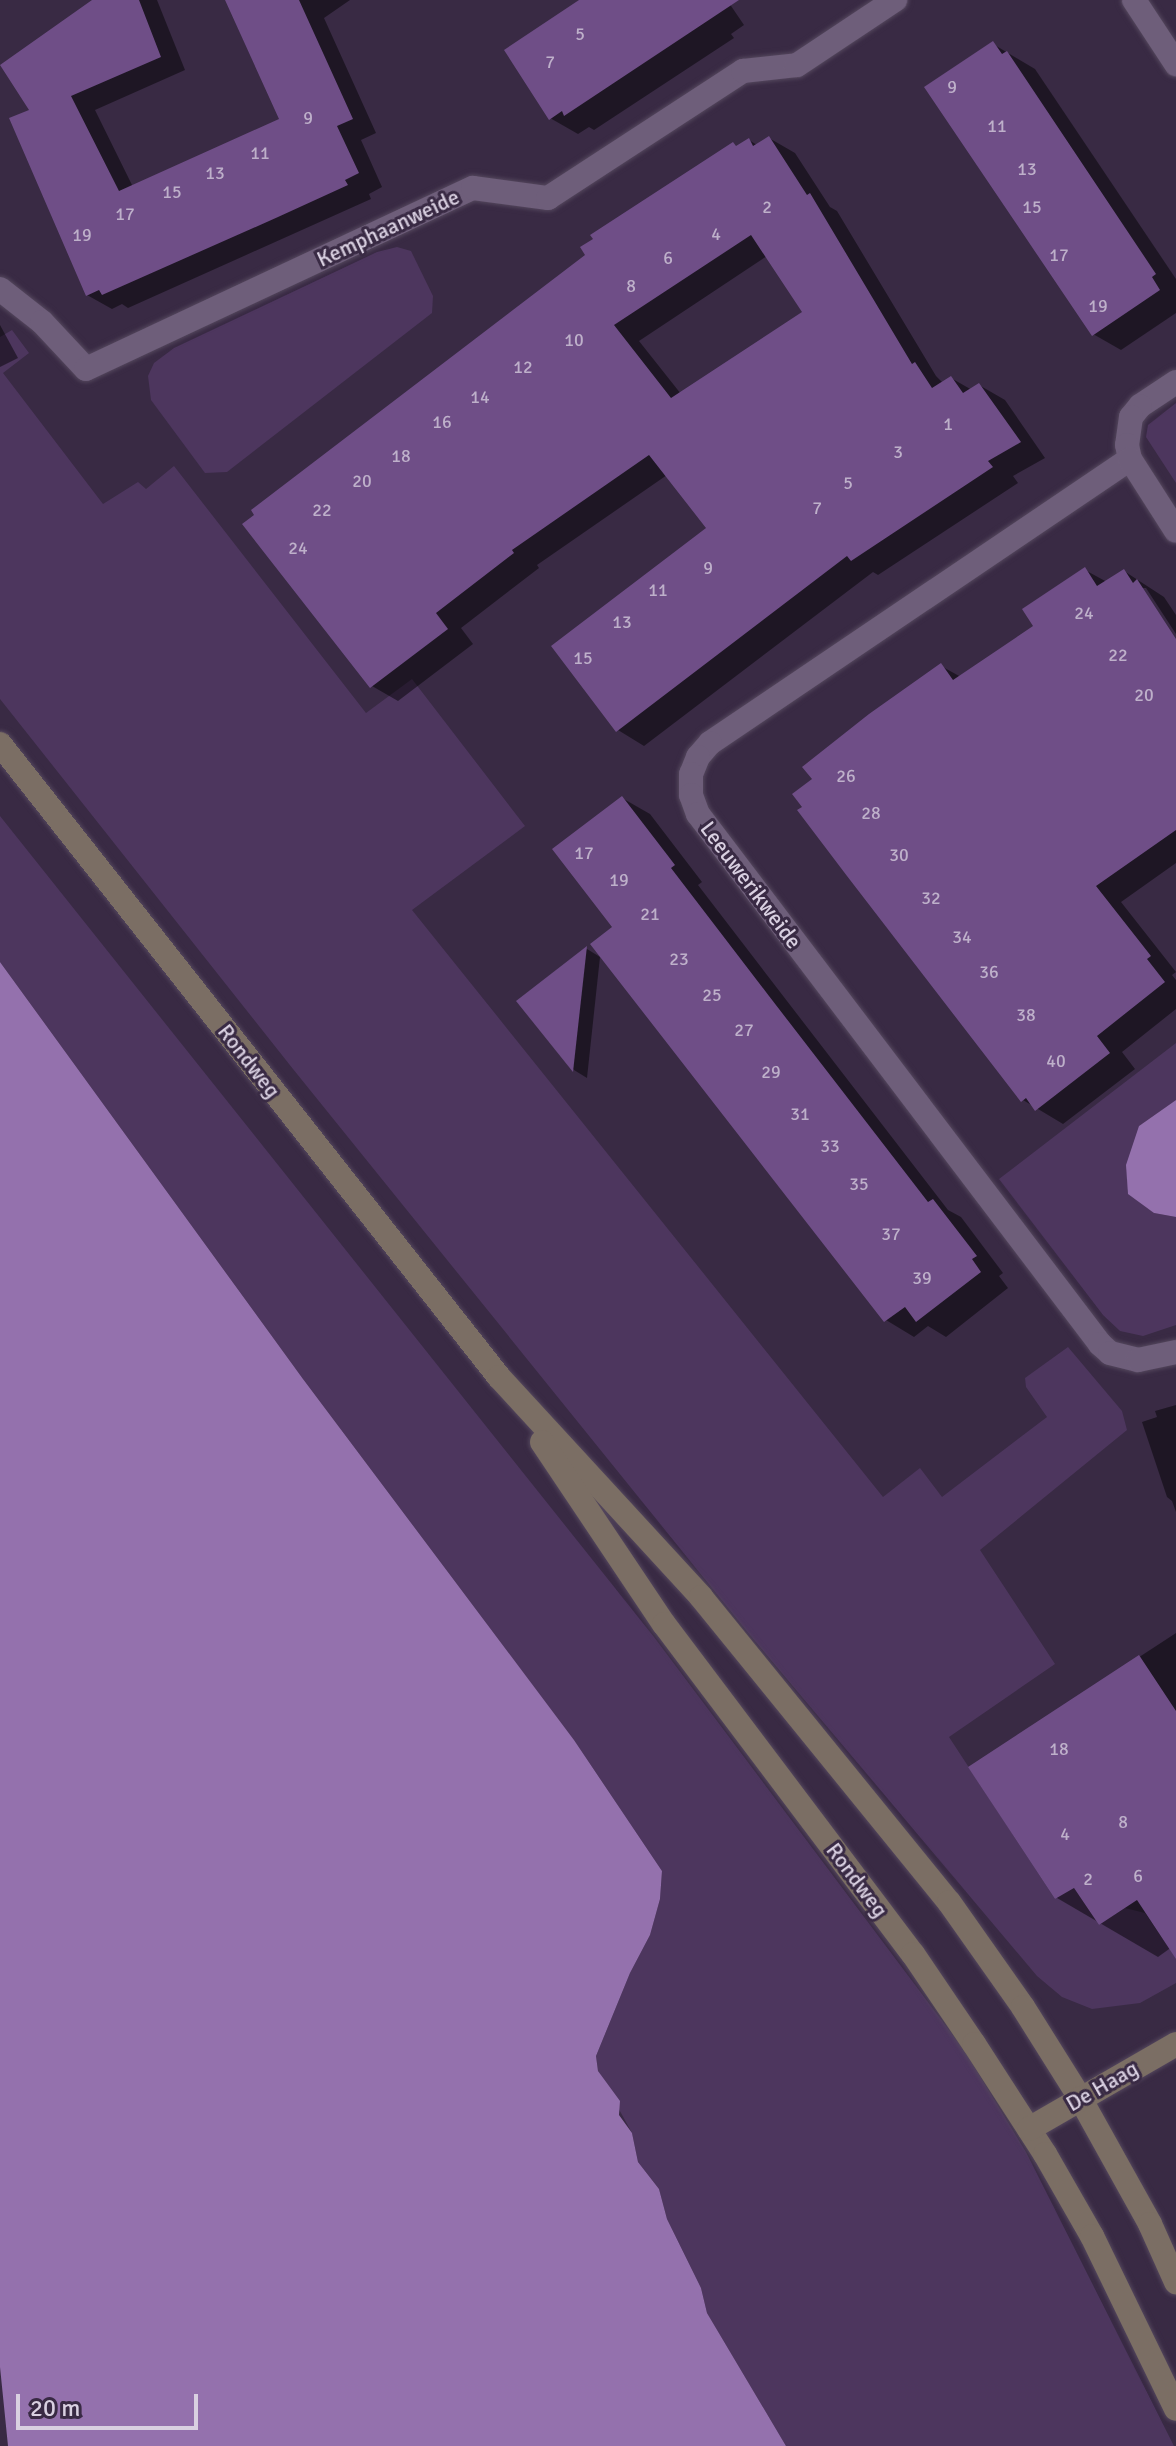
<!DOCTYPE html>
<html>
<head>
<meta charset="utf-8">
<style>
	body { margin:0 }
	#map { position:relative; width:1176px; height:2446px; overflow:hidden; background:#392a44; font-family:Signika,sans-serif }
	div>[style] { position:absolute }
	[style*='--x'] { left:calc(var(--x)*1px); top:calc(var(--y)*1px); width:calc(var(--w)*1px); rotate:calc(var(--a)*1deg) }
	.green>* { inset:0; background:#4d365e }
	.water>* { inset:0; background:#9471ad }
	.shadow>* { inset:0; background:#0007 }
	.building>* { inset:0; background:#6f4e87 }
	.roads { filter:drop-shadow(0 0 2px #54475d) drop-shadow(0 0 2px #54475d) }
	.street>* { height:24px; margin:-12px; padding:0 12px; transform-origin:12px; border-radius:12px; background:#6e5e7a }
	.secondary>* { height:24px; margin:-12px; padding:0 12px; transform-origin:12px; border-radius:12px; background:#7b6e64 }
	span { translate:-50% -50%; white-space:nowrap; text-align:center; line-height:1.15; -webkit-text-stroke:6px #392a44; paint-order:stroke }
	.number-label { font-size:18px; color:#beb0ca }
	.number-label span { -webkit-text-stroke-width:0 }
	.street-label { font-size:22px; color:#d9d0e1 }
	.scale { position:absolute; left:16px; top:2394px; width:182px; height:36px; box-sizing:border-box; border:4px solid #d9d0e1; border-top:0; padding-left:10px; font-size:24px; line-height:28px; white-space:nowrap; color:#d9d0e1; -webkit-text-stroke:6px #392a44; paint-order:stroke }
</style>
</head>
<body>
<div id="map">
	<div class="green">
		<div style="clip-path:polygon(397px 247px,411px 251px,433px 296px,432px 313px,227px 472px,205px 473px,151px 400px,148px 376px,154px 363px,174px 348px,377px 252px)"></div>
		<div style="clip-path:polygon(12px 330px,29px 353px,3px 373px,103px 504px,138px 482px,146px 489px,174px 466px,366px 713px,412px 679px,525px 826px,412px 910px,883px 1497px,920px 1468px,942px 1497px,1047px 1417px,1026px 1387px,1025px 1378px,1068px 1347px,1122px 1411px,1127px 1430px,980px 1550px,1055px 1664px,949px 1737px,1055px 1899px,1074px 1888px,1099px 1925px,1125px 1908px,1145px 1913px,1163px 1939px,1176px 1930px,1176px 1983px,1140px 2003px,1092px 2009px,1062px 1997px,1037px 1976px,749px 1634px,293px 1069px,0 699px,0 337px)"></div>
		<div style="clip-path:polygon(1176px 403px,1176px 483px,1146px 437px,1148px 425px)"></div>
		<div style="clip-path:polygon(0 816px,654px 1637px,964px 2050px,1026px 2152px,1174px 2446px,786px 2446px,707px 2313px,701px 2288px,667px 2219px,659px 2189px,638px 2162px,632px 2133px,598px 2071px,596px 2056px,630px 1973px,650px 1935px,660px 1899px,662px 1871px,574px 1740px,303px 1379px,0 962px)"></div>
		<div style="clip-path:polygon(1176px 1043px,1176px 1100px,1139px 1126px,1154px 1213px,1176px 1217px,1176px 1325px,1143px 1336px,1120px 1331px,1103px 1315px,999px 1179px)"></div>
	</div>
	<div class="water">
		<div style="clip-path:polygon(0 962px,303px 1379px,574px 1740px,662px 1871px,660px 1899px,650px 1935px,630px 1973px,596px 2056px,598px 2071px,620px 2101px,619px 2115px,632px 2133px,638px 2162px,659px 2189px,667px 2219px,701px 2288px,707px 2313px,786px 2446px,8px 2446px,0 2367px)"></div>
		<div style="clip-path:polygon(1176px 1100px,1176px 1217px,1154px 1213px,1128px 1194px,1126px 1165px,1139px 1126px)"></div>
	</div>
	<div class="shadow">
		<div style="clip-path:polygon(95px 0,157px 0,185px 70px,95px 110px,133px 187px,281px 120px,227px 0,350px 0,324px 18px,376px 133px,361px 140px,382px 187px,369px 194px,371px 199px,128px 308px,122px 304px,112px 309px,87px 295px,32px 110px)"></div>
		<div style="clip-path:polygon(584px 0,727px 0,744px 25px,731px 34px,734px 38px,594px 130px,589px 127px,578px 134px,550px 118px)"></div>
		<div style="clip-path:polygon(993px 44px,1035px 69px,1176px 279px,1176px 313px,1121px 350px,1093px 334px)"></div>
		<div style="clip-path:polygon(evenodd,769px 138px,795px 153px,830px 207px,837px 211px,936px 376px,943px 383px,951px 378px,972px 390px,979px 385px,1005px 400px,1045px 458px,1013px 476px,1018px 483px,878px 575px,873px 572px,644px 746px,618px 730px,709px 528px,667px 475px,537px 565px,539px 568px,461px 628px,473px 644px,398px 701px,372px 686px,245px 525px,738px 147px,749px 140px,757px 145px,769px 138px,767px 256px,804px 312px,681px 394px,639px 341px,767px 256px)"></div>
		<div style="clip-path:polygon(0 325px,18px 358px,0 367px)"></div>
		<div style="clip-path:polygon(1085px 570px,1107px 582px,1124px 571px,1164px 597px,1176px 615px,1176px 634px,1146px 588px,1141px 588px,1176px 642px,1176px 863px,1121px 902px,1176px 972px,1172px 975px,1176px 980px,1176px 1009px,1122px 1052px,1135px 1069px,1063px 1124px,1023px 1100px,941px 666px,961px 677px,1036px 627px)"></div>
		<div style="clip-path:polygon(622px 798px,650px 814px,702px 882px,698px 885px,797px 1014px,948px 1210px,961px 1217px,1003px 1273px,999px 1276px,1008px 1288px,946px 1337px,928px 1326px,914px 1337px,886px 1320px,615px 927px)"></div>
		<div style="clip-path:polygon(587px 949px,600px 957px,587px 1078px,574px 1070px,519px 1002px)"></div>
		<div style="clip-path:polygon(1176px 1405px,1176px 1512px,1172px 1501px,1167px 1497px,1142px 1422px,1157px 1417px,1155px 1411px)"></div>
		<div style="clip-path:polygon(1176px 1633px,1176px 1944px,1158px 1957px,1057px 1898px,971px 1767px)"></div>
	</div>
	<div class="building">
		<div style="clip-path:polygon(92px 0,139px 0,161px 57px,71px 96px,119px 191px,279px 119px,225px 0,299px 0,353px 119px,337px 126px,359px 173px,345px 180px,348px 185px,278px 217px,102px 295px,99px 290px,86px 296px,9px 118px,29px 110px,0 65px)"></div>
		<div style="clip-path:polygon(579px 0,739px 0,564px 116px,562px 111px,549px 120px,504px 50px)"></div>
		<div style="clip-path:polygon(993px 41px,1002px 54px,1007px 51px,1156px 274px,1152px 277px,1160px 290px,1092px 336px,924px 87px)"></div>
		<div style="clip-path:polygon(evenodd,769px 136px,807px 195px,810px 193px,912px 364px,915px 362px,932px 388px,951px 376px,963px 393px,979px 383px,1021px 442px,988px 461px,993px 467px,851px 561px,847px 556px,616px 732px,551px 646px,706px 528px,649px 455px,512px 550px,514px 553px,436px 613px,448px 629px,370px 688px,242px 524px,254px 515px,251px 510px,585px 255px,580px 247px,593px 239px,590px 235px,733px 142px,736px 146px,749px 138px,753px 146px,769px 136px,751px 235px,802px 312px,671px 398px,614px 325px,751px 235px)"></div>
		<div style="clip-path:polygon(1085px 567px,1097px 586px,1124px 569px,1133px 583px,1137px 579px,1176px 639px,1176px 830px,1096px 886px,1151px 956px,1147px 959px,1165px 982px,1097px 1036px,1110px 1053px,1035px 1111px,1026px 1098px,1021px 1102px,847px 876px,797px 810px,802px 807px,792px 794px,812px 779px,802px 767px,869px 714px,941px 663px,953px 680px,1033px 626px,1022px 609px)"></div>
		<div style="clip-path:polygon(622px 796px,675px 865px,671px 868px,769px 996px,928px 1202px,933px 1199px,977px 1256px,972px 1259px,981px 1272px,916px 1322px,905px 1307px,884px 1322px,590px 944px,612px 927px,552px 849px)"></div>
		<div style="clip-path:polygon(587px 946px,573px 1072px,516px 1001px)"></div>
		<div style="clip-path:polygon(1139px 1655px,1176px 1711px,1176px 1959px,1137px 1900px,1099px 1925px,1074px 1888px,1055px 1899px,968px 1767px)"></div>
	</div>
	<div class="roads">
		<div class="street">
			<div style="--x:1134;--y:0;--w:77;--a:56.7"></div>
			<div style="--x:0;--y:289;--w:53;--a:38.2"></div>
			<div style="--x:42;--y:322;--w:64;--a:46.9"></div>
			<div style="--x:86;--y:369;--w:427;--a:-25.1"></div>
			<div style="--x:473;--y:188;--w:76;--a:7.6"></div>
			<div style="--x:548;--y:198;--w:233;--a:-33.1"></div>
			<div style="--x:743;--y:71;--w:54;--a:-6.3"></div>
			<div style="--x:797;--y:65;--w:118;--a:-33.6"></div>
			<div style="--x:1176;--y:382;--w:43;--a:146.3"></div>
			<div style="--x:1140;--y:406;--w:14;--a:129"></div>
			<div style="--x:1131;--y:417;--w:28;--a:98"></div>
			<div style="--x:1127;--y:445;--w:14;--a:78"></div>
			<div style="--x:1130;--y:459;--w:507;--a:145.93"></div>
			<div style="--x:710;--y:743;--w:18;--a:131"></div>
			<div style="--x:698;--y:757;--w:18;--a:112"></div>
			<div style="--x:691;--y:774;--w:21;--a:90"></div>
			<div style="--x:691;--y:795;--w:20;--a:70"></div>
			<div style="--x:698;--y:814;--w:665;--a:52.82"></div>
			<div style="--x:1100;--y:1344;--w:13;--a:42"></div>
			<div style="--x:1110;--y:1353;--w:29;--a:14"></div>
			<div style="--x:1138;--y:1360;--w:39;--a:-12"></div>
			<div style="--x:1130;--y:459;--w:85;--a:57.4"></div>
		</div>
		<div class="secondary">
			<div style="--x:0;--y:744;--w:806;--a:51.75"></div>
			<div style="--x:499;--y:1377;--w:299;--a:47.4"></div>
			<div style="--x:701;--y:1597;--w:393;--a:50.9"></div>
			<div style="--x:949;--y:1902;--w:128;--a:54.8"></div>
			<div style="--x:1023;--y:2007;--w:107;--a:57.9"></div>
			<div style="--x:1080;--y:2098;--w:144;--a:60.9"></div>
			<div style="--x:1150;--y:2224;--w:64;--a:65.9"></div>
			<div style="--x:542;--y:1442;--w:219;--a:56.2"></div>
			<div style="--x:664;--y:1624;--w:413;--a:53"></div>
			<div style="--x:913;--y:1954;--w:109;--a:55.9"></div>
			<div style="--x:974;--y:2044;--w:131;--a:57.2"></div>
			<div style="--x:1045;--y:2154;--w:95;--a:60.2"></div>
			<div style="--x:1092;--y:2236;--w:192;--a:64.1"></div>
			<div style="--x:1029;--y:2129;--w:170;--a:-30"></div>
		</div>
	</div>
	<div class="number-label">
		<span style="left:580px;top:34px">5</span>
		<span style="left:550px;top:62px">7</span>
		<span style="left:952px;top:87px">9</span>
		<span style="left:308px;top:118px">9</span>
		<span style="left:997px;top:126px">11</span>
		<span style="left:260px;top:153px">11</span>
		<span style="left:1027px;top:169px">13</span>
		<span style="left:215px;top:173px">13</span>
		<span style="left:172px;top:192px">15</span>
		<span style="left:767px;top:207px">2</span>
		<span style="left:1032px;top:207px">15</span>
		<span style="left:125px;top:214px">17</span>
		<span style="left:716px;top:234px">4</span>
		<span style="left:82px;top:235px">19</span>
		<span style="left:1059px;top:255px">17</span>
		<span style="left:668px;top:258px">6</span>
		<span style="left:631px;top:286px">8</span>
		<span style="left:1098px;top:306px">19</span>
		<span style="left:574px;top:340px">10</span>
		<span style="left:523px;top:367px">12</span>
		<span style="left:480px;top:397px">14</span>
		<span style="left:442px;top:422px">16</span>
		<span style="left:948px;top:424px">1</span>
		<span style="left:898px;top:452px">3</span>
		<span style="left:401px;top:456px">18</span>
		<span style="left:362px;top:481px">20</span>
		<span style="left:848px;top:483px">5</span>
		<span style="left:817px;top:508px">7</span>
		<span style="left:322px;top:510px">22</span>
		<span style="left:298px;top:548px">24</span>
		<span style="left:708px;top:568px">9</span>
		<span style="left:658px;top:590px">11</span>
		<span style="left:1084px;top:613px">24</span>
		<span style="left:622px;top:622px">13</span>
		<span style="left:1118px;top:655px">22</span>
		<span style="left:583px;top:658px">15</span>
		<span style="left:1144px;top:695px">20</span>
		<span style="left:846px;top:776px">26</span>
		<span style="left:871px;top:813px">28</span>
		<span style="left:584px;top:853px">17</span>
		<span style="left:899px;top:855px">30</span>
		<span style="left:619px;top:880px">19</span>
		<span style="left:931px;top:898px">32</span>
		<span style="left:650px;top:914px">21</span>
		<span style="left:962px;top:937px">34</span>
		<span style="left:679px;top:959px">23</span>
		<span style="left:989px;top:972px">36</span>
		<span style="left:712px;top:995px">25</span>
		<span style="left:1026px;top:1015px">38</span>
		<span style="left:744px;top:1030px">27</span>
		<span style="left:1056px;top:1061px">40</span>
		<span style="left:771px;top:1072px">29</span>
		<span style="left:800px;top:1114px">31</span>
		<span style="left:830px;top:1146px">33</span>
		<span style="left:859px;top:1184px">35</span>
		<span style="left:891px;top:1234px">37</span>
		<span style="left:922px;top:1278px">39</span>
		<span style="left:1059px;top:1749px">18</span>
		<span style="left:1123px;top:1822px">8</span>
		<span style="left:1065px;top:1834px">4</span>
		<span style="left:1138px;top:1876px">6</span>
		<span style="left:1088px;top:1879px">2</span>
	</div>
	<div class="street-label">
		<span style="left:388px;top:228px;rotate:-25deg">Kemphaanweide</span>
		<span style="left:751px;top:885px;rotate:53deg">Leeuwerikweide</span>
		<span style="left:249px;top:1061px;rotate:52deg">Rondweg</span>
		<span style="left:857px;top:1880px;rotate:53deg">Rondweg</span>
		<span style="left:1102px;top:2086px;rotate:-30deg">De Haag</span>
	</div>
	<div class="scale">20 m</div>
</div>
</body>
</html>
